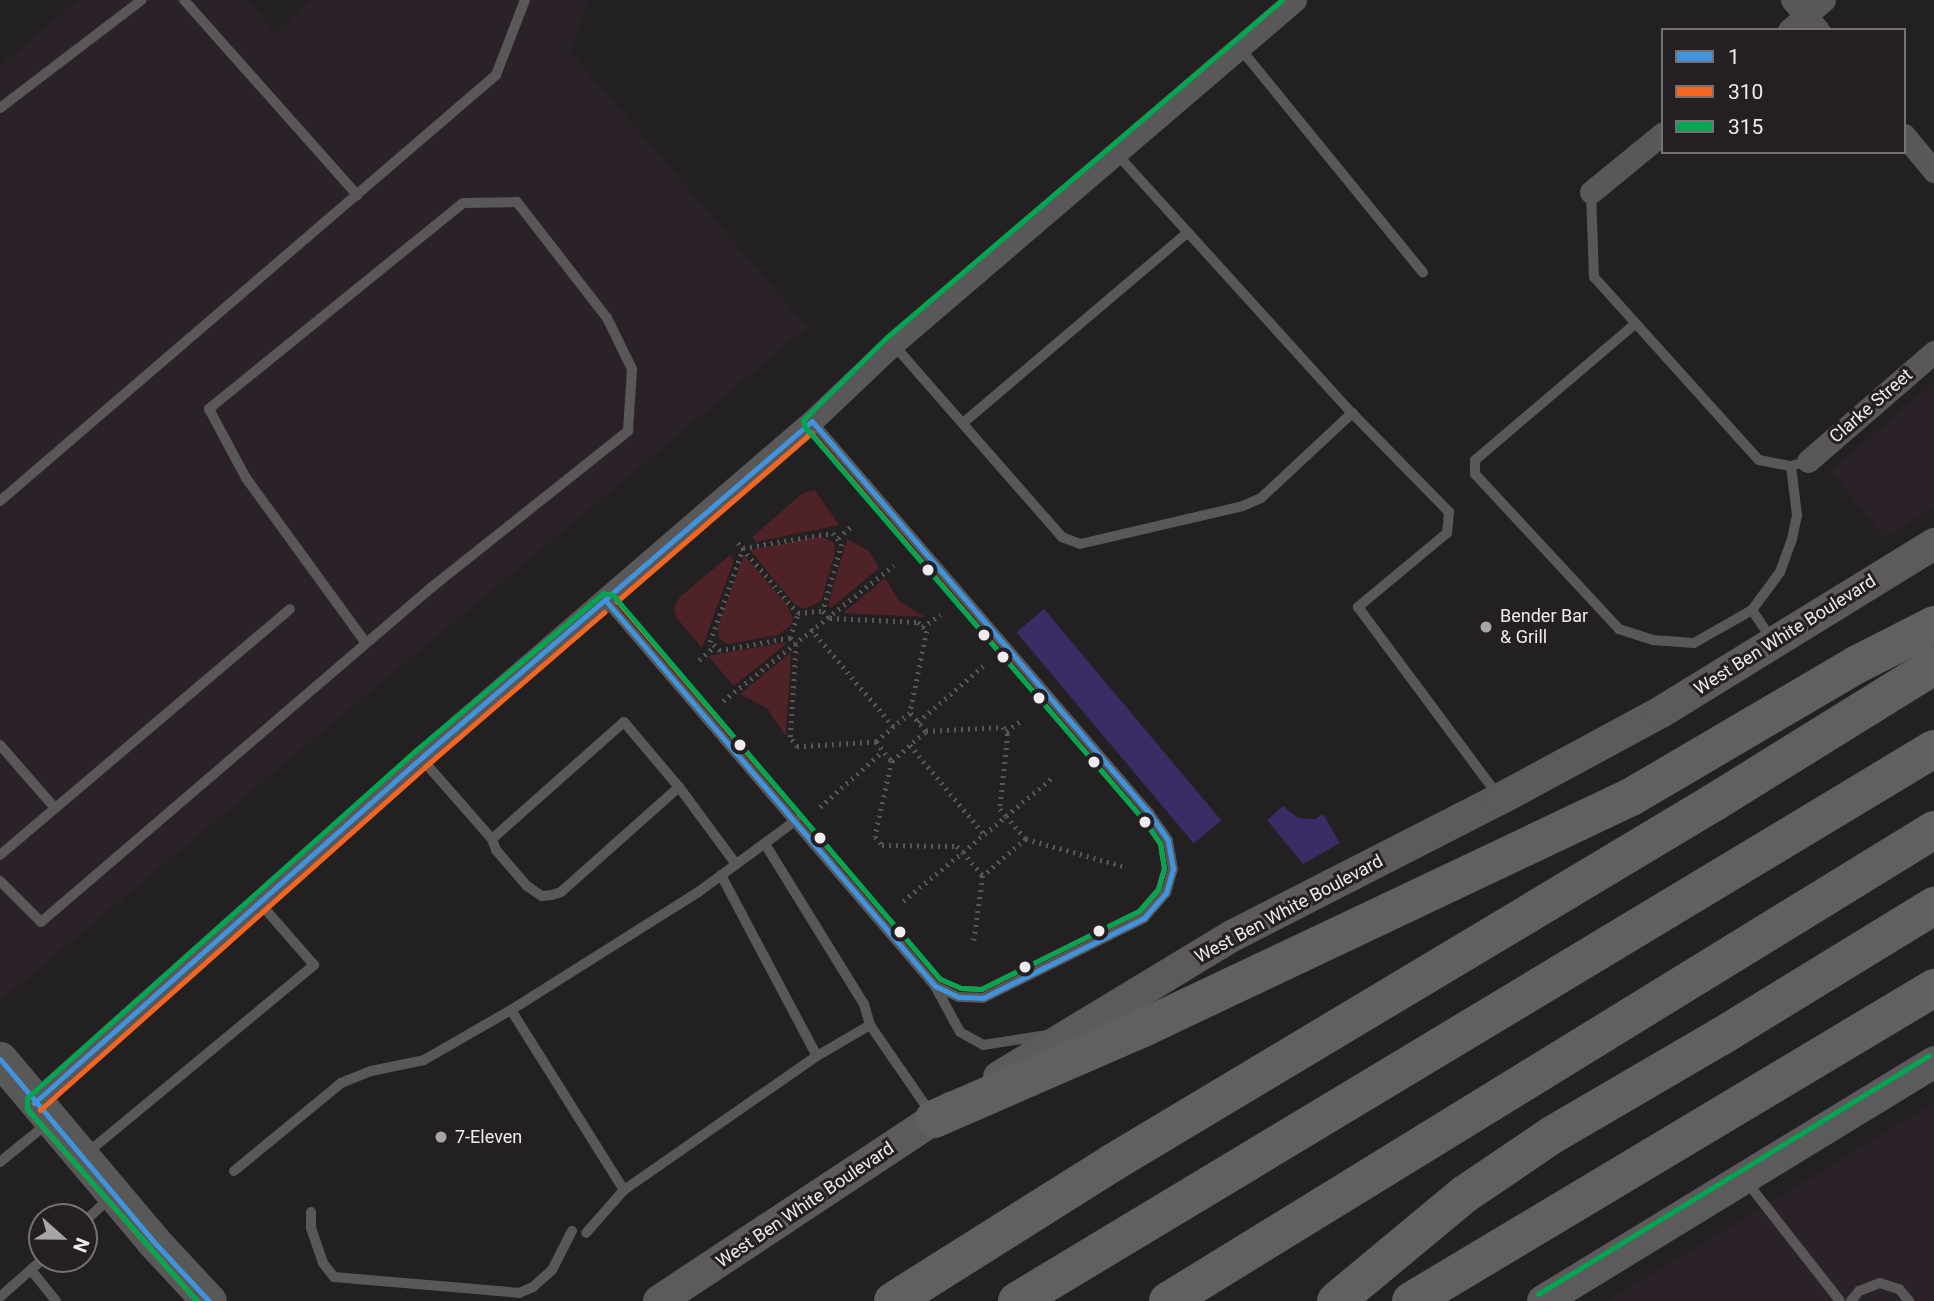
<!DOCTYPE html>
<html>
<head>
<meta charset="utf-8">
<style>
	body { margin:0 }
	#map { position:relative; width:1934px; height:1301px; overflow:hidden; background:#222021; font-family:Roboto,sans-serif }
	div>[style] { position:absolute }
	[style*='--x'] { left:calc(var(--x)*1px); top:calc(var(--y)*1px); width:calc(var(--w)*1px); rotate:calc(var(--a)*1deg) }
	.built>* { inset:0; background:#2b2229 }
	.green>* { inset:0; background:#4e2226 }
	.water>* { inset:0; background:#3a2c64; transform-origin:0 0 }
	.path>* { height:4.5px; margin-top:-2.25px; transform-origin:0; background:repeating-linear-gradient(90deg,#585657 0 2px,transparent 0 7px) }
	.lane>* { height:10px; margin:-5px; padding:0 5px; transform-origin:5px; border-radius:5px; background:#595758 }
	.street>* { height:23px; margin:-11.5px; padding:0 11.5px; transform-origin:11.5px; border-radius:11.5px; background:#595758 }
	.secondary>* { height:32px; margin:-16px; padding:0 16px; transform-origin:16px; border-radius:16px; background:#5c5a5b }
	.primary>* { height:35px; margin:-17.5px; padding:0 17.5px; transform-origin:17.5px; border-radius:17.5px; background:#595858 }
	.highway>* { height:38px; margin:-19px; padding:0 19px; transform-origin:19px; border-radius:19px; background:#615f60 }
	.bus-1>* { height:5px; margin:-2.5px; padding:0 2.5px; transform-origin:2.5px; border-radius:2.5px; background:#4094de }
	.bus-2>* { height:5px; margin:-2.5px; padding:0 2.5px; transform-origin:2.5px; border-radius:2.5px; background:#f26522 }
	.bus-3>* { height:5px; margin:-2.5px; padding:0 2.5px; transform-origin:2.5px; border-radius:2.5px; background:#00a651 }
	.dots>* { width:19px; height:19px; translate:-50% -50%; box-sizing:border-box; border:4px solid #231f22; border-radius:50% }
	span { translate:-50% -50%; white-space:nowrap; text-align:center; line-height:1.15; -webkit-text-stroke:6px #231f22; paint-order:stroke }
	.street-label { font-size:18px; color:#efecef }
	.poi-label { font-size:18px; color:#efecef }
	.left { translate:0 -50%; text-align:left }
	.legend { position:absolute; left:1661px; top:28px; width:245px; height:126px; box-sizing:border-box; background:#231f22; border:2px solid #757174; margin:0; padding:9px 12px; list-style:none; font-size:21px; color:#efecef }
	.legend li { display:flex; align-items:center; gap:14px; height:35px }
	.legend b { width:35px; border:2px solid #757174 }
	.north { position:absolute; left:28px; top:1203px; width:70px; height:70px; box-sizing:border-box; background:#231f22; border:2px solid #757174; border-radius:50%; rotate:111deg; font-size:19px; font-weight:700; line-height:28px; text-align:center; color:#efecef }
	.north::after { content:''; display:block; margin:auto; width:24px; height:32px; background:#a7a5a7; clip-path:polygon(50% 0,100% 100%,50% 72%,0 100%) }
</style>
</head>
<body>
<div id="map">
	<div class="built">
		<div style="clip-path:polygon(78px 0,248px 0,275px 33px,309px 0,589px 0,570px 51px,807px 327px,0 1001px,0 66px)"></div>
		<div style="clip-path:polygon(1934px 383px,1934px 507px,1884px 538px,1831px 471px)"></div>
		<div style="clip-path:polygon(1934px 1103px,1934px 1301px,1608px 1301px)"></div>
	</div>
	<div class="green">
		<div style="clip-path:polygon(815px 490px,839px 525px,756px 542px,752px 537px,803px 493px)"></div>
		<div style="clip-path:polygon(821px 536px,834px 543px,835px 552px,821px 601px,805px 609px,795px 605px,750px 550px)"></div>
		<div style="clip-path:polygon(847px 539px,869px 551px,879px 568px,831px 608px,828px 605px)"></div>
		<div style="clip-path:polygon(730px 555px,734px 560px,702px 648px,676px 617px,674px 607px,680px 597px)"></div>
		<div style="clip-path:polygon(744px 555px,787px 605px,793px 619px,791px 625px,778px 635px,729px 644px,719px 639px,718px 626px)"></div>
		<div style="clip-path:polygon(885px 578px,899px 601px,925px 617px,843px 613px)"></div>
		<div style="clip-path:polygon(785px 642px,786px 644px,734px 686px,708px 656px)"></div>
		<div style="clip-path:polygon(791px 652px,786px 736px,767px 708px,740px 694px)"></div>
	</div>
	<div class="water">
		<div style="left:1044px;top:609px;width:276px;height:36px;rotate:50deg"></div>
		<div style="clip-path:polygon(1283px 806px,1298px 818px,1315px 819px,1323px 814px,1340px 843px,1303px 864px,1267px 820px)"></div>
	</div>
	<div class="path">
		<div style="--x:838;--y:538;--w:20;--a:-41"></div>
		<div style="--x:738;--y:543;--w:92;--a:49.4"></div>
		<div style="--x:922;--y:627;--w:22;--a:-34"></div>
		<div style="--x:811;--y:629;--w:128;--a:49.7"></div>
		<div style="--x:790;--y:638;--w:26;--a:-72"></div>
		<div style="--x:798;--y:613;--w:25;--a:-5"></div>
		<div style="--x:699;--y:660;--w:21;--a:-41"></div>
		<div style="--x:723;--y:701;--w:218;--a:-38.5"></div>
		<div style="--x:918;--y:722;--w:86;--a:-40.7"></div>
		<div style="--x:926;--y:731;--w:24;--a:-132"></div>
		<div style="--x:910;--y:713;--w:45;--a:139.5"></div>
		<div style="--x:876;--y:742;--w:25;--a:50"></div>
		<div style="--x:892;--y:761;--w:45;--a:-41.4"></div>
		<div style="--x:926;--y:731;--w:77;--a:-3"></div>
		<div style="--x:1003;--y:727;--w:9;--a:54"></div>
		<div style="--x:1008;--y:734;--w:75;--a:96.1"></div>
		<div style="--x:1000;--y:809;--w:9;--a:49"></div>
		<div style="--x:1006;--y:816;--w:60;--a:-39.6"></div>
		<div style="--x:1006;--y:731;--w:18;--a:-34"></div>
		<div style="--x:876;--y:742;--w:79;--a:176.4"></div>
		<div style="--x:797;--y:747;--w:12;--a:-125"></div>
		<div style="--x:790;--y:737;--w:92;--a:-86.3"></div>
		<div style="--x:796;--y:645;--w:9;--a:-131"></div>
		<div style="--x:790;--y:638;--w:71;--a:169.5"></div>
		<div style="--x:720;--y:651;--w:13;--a:-138"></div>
		<div style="--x:710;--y:642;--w:100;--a:-70.7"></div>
		<div style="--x:743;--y:548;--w:91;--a:-9.5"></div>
		<div style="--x:833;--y:533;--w:14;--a:51"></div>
		<div style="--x:842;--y:544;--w:70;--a:105.8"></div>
		<div style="--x:823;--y:611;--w:10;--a:45"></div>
		<div style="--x:830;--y:618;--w:88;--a:2.6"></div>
		<div style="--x:918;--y:622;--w:13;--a:45"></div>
		<div style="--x:927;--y:631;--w:84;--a:101.7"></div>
		<div style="--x:910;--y:745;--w:116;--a:50.3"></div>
		<div style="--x:892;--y:761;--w:78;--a:102.6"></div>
		<div style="--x:875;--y:837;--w:11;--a:49"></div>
		<div style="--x:882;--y:845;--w:75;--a:0.8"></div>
		<div style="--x:957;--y:846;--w:8;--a:45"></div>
		<div style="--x:963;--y:852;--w:56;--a:-39.9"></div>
		<div style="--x:1006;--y:816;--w:30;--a:49"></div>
		<div style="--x:1026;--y:839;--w:57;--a:139.3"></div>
		<div style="--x:820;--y:807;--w:84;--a:-41.6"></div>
		<div style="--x:1026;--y:839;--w:101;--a:15.6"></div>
		<div style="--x:903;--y:901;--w:77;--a:-39.2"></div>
		<div style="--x:963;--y:852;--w:31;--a:50"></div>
		<div style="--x:983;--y:876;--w:65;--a:98"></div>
	</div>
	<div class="lane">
		<div style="--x:184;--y:0;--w:261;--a:48.4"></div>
		<div style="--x:1239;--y:47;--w:291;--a:50.8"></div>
		<div style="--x:0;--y:108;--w:178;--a:-37.3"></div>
		<div style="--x:1115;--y:152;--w:353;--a:47.8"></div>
		<div style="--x:1352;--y:413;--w:139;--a:45.6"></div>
		<div style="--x:1449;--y:512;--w:21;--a:95"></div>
		<div style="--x:1447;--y:533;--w:116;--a:140.3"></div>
		<div style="--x:1358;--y:607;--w:238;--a:53.4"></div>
		<div style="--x:1591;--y:192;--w:85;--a:88"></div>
		<div style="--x:1594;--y:277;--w:246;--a:48"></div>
		<div style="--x:1759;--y:460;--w:33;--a:11"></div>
		<div style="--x:1791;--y:466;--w:18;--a:-16"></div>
		<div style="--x:1635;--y:324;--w:210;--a:139.6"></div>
		<div style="--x:1475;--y:460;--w:14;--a:90"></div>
		<div style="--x:1475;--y:474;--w:212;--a:47.1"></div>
		<div style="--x:1619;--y:629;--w:36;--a:18"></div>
		<div style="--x:1653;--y:640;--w:41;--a:4.2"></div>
		<div style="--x:1694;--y:643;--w:67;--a:-29.6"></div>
		<div style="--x:1752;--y:610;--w:37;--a:56"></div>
		<div style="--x:893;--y:344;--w:257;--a:48.8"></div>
		<div style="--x:1062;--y:537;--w:19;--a:21"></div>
		<div style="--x:1080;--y:544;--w:167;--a:-13.1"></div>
		<div style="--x:1243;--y:506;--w:20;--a:-24"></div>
		<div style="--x:1261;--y:498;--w:125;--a:-43"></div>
		<div style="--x:963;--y:423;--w:295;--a:-40.3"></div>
		<div style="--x:0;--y:501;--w:654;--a:-40.66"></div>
		<div style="--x:496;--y:75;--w:80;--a:-68.9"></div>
		<div style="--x:606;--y:601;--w:506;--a:49.48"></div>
		<div style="--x:935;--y:986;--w:26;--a:25"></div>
		<div style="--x:959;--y:997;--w:24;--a:2"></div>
		<div style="--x:983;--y:998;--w:180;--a:-26.4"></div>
		<div style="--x:1144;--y:918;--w:33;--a:-49"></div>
		<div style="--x:1166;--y:893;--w:25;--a:-74"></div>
		<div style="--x:1173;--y:869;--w:29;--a:-100"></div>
		<div style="--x:1168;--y:840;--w:32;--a:-125"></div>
		<div style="--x:1150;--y:814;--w:518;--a:-130.7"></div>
		<div style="--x:1752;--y:610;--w:47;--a:-53.6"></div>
		<div style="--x:1780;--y:572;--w:35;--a:-70"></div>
		<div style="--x:1792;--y:539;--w:25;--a:-78"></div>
		<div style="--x:1797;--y:515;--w:49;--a:-97"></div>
		<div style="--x:0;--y:745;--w:84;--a:48.9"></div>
		<div style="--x:421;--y:758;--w:108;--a:48.8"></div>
		<div style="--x:492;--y:839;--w:176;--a:-41.6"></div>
		<div style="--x:624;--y:722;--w:85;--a:49.8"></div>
		<div style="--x:679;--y:787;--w:96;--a:53.5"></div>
		<div style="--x:492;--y:839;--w:12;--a:70"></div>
		<div style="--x:496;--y:850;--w:48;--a:49.3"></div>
		<div style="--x:527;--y:886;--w:18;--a:34"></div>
		<div style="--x:542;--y:896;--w:10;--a:-6"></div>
		<div style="--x:552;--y:895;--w:9;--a:-18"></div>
		<div style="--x:561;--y:892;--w:158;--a:-41.7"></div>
		<div style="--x:765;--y:844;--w:188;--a:58.3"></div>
		<div style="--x:864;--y:1004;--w:22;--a:74"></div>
		<div style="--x:0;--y:855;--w:380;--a:-40.3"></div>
		<div style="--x:721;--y:875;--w:205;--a:62.1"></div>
		<div style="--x:817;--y:1056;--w:61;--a:-30.3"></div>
		<div style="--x:870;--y:1025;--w:109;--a:55.4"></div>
		<div style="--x:0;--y:881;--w:58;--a:45"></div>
		<div style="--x:41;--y:922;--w:515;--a:-40.59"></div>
		<div style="--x:432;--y:587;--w:251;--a:-38.5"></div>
		<div style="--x:628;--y:431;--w:62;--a:-86.3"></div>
		<div style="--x:632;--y:369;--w:57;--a:-116.1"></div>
		<div style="--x:607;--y:318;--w:147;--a:-127.8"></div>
		<div style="--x:517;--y:202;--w:54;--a:178.9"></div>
		<div style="--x:463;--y:203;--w:327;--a:141"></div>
		<div style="--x:209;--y:409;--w:78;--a:61.8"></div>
		<div style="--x:246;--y:478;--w:204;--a:54"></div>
		<div style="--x:935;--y:986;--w:52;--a:61.5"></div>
		<div style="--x:960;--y:1032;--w:26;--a:29"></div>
		<div style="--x:983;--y:1045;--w:65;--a:-8.9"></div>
		<div style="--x:511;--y:1010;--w:220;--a:-32.2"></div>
		<div style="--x:697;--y:893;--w:122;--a:-36.3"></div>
		<div style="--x:87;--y:1153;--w:295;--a:-39.6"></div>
		<div style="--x:314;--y:965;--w:84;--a:-131.1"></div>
		<div style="--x:0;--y:1162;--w:62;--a:-39.1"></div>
		<div style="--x:234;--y:1171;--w:139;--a:-39.4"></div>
		<div style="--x:341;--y:1083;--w:32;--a:-22"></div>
		<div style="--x:371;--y:1071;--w:54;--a:-11.7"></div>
		<div style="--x:424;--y:1060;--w:100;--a:-29.9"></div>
		<div style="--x:511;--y:1010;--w:213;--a:57.9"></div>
		<div style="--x:624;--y:1190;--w:57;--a:131.5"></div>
		<div style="--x:1746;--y:1181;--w:152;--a:51.9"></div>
		<div style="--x:624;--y:1190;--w:235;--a:-34.8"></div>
		<div style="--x:311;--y:1212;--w:16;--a:90"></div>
		<div style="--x:311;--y:1228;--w:37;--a:71"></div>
		<div style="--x:323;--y:1263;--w:18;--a:52"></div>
		<div style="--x:334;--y:1277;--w:186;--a:4.9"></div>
		<div style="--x:519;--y:1293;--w:15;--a:-23"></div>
		<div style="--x:533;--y:1287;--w:25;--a:-42"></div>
		<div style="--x:552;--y:1270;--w:44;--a:-62.9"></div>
		<div style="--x:84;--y:1222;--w:35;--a:-43"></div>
		<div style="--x:31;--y:1270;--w:40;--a:51"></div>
		<div style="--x:0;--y:1297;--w:57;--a:-41.5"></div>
		<div style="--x:1851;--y:1301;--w:13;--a:-51"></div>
		<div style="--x:1859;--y:1291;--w:22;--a:-21"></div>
		<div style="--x:1880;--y:1283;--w:20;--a:18"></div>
		<div style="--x:1899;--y:1289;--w:16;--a:50"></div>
	</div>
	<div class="street">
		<div style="--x:1792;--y:0;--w:40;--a:49"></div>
		<div style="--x:1789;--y:30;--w:46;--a:-40.6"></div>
		<div style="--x:1904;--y:135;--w:47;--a:50.2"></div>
		<div style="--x:1591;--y:192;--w:93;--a:-39.3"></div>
		<div style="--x:1808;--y:461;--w:167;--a:-40.9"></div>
		<div style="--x:34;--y:1103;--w:518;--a:-41.72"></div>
		<div style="--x:421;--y:758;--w:516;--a:-40.76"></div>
		<div style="--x:812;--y:421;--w:112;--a:-43.5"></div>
		<div style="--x:893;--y:344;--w:529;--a:-40.55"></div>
	</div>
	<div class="secondary">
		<div style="--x:999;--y:1077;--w:272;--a:-31.2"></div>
		<div style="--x:1232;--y:936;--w:301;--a:-27.1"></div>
		<div style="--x:1500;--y:799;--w:183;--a:-28.4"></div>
		<div style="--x:1661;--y:712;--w:321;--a:-31.6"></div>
		<div style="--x:659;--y:1301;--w:351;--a:-33.5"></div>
		<div style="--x:1543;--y:1301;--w:458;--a:-31.4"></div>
	</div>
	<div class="primary">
		<div style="--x:0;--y:1059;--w:238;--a:49.9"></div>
		<div style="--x:153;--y:1241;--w:82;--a:47"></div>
	</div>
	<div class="highway">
		<div style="--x:934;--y:1119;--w:226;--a:-23.5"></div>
		<div style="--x:1141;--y:1029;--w:542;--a:-25.34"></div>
		<div style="--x:1631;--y:797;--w:261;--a:-30.4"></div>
		<div style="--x:1856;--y:665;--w:88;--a:-27.1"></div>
		<div style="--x:893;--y:1301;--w:259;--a:-32.2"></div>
		<div style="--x:1112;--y:1163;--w:701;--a:-30.92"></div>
		<div style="--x:1713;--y:803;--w:260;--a:-31.8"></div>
		<div style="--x:1017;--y:1301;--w:1070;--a:-31.05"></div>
		<div style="--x:1168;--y:1301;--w:899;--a:-31.59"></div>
		<div style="--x:1336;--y:1301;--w:168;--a:-39.7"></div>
		<div style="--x:1465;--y:1194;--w:105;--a:-34.1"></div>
		<div style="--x:1552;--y:1135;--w:194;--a:-30.3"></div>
		<div style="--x:1720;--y:1037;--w:251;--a:-31.5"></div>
		<div style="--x:1411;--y:1301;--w:610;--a:-30.9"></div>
	</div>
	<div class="bus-1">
		<div style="--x:606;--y:601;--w:506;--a:49.48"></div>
		<div style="--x:935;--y:986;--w:26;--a:25"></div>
		<div style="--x:959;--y:997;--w:24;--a:2"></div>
		<div style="--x:983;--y:998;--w:180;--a:-26.4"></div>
		<div style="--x:1144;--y:918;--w:33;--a:-49"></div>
		<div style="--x:1166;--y:893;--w:25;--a:-74"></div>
		<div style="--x:1173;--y:869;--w:29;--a:-100"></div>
		<div style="--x:1168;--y:840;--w:32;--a:-125"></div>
		<div style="--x:1150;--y:814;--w:518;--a:-130.7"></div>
		<div style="--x:0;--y:1059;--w:238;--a:49.9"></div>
		<div style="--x:153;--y:1241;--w:82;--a:47"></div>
		<div style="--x:34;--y:1103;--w:518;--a:-41.72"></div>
		<div style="--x:421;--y:758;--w:516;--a:-40.76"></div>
	</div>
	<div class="bus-2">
		<div style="--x:811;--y:433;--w:509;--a:49.3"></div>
		<div style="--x:1143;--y:819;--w:29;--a:55"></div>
		<div style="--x:1160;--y:843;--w:25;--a:81"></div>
		<div style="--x:1164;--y:868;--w:22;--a:106"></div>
		<div style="--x:1158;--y:889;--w:29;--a:131"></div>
		<div style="--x:1139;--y:911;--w:176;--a:153.7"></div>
		<div style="--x:981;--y:989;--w:20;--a:-177"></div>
		<div style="--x:961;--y:988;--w:23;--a:-157"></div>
		<div style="--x:940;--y:979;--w:497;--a:-130.5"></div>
		<div style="--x:617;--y:601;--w:257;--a:-40.9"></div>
		<div style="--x:27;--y:1109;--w:256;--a:48.5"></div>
		<div style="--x:40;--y:1110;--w:518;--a:-41.72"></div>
		<div style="--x:427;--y:765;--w:234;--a:-40.8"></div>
	</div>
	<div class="bus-3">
		<div style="--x:1538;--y:1294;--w:458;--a:-31.4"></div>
		<div style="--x:197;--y:1301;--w:256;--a:-131.5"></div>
		<div style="--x:27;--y:1109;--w:11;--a:-90"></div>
		<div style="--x:27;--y:1098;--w:521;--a:-41.81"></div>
		<div style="--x:415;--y:751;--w:246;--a:-40"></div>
		<div style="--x:603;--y:593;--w:10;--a:11"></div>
		<div style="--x:613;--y:595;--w:504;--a:49.58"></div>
		<div style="--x:940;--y:979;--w:23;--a:23"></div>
		<div style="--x:961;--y:988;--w:20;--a:3"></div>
		<div style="--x:981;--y:989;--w:176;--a:-26.3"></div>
		<div style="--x:1139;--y:911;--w:29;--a:-49"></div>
		<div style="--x:1158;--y:889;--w:22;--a:-74"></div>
		<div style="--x:1164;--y:868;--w:25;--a:-99"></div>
		<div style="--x:1160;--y:843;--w:29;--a:-125"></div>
		<div style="--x:1143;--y:819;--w:518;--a:-130.77"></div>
		<div style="--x:805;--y:427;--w:7;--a:-106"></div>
		<div style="--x:803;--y:420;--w:118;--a:-44.7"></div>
		<div style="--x:887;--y:337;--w:519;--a:-40.47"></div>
	</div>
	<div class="dots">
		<div style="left:928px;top:570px;background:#efecef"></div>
		<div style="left:1486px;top:627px;background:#a7a5a7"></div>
		<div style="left:984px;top:635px;background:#efecef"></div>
		<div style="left:1003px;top:657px;background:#efecef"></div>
		<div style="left:1039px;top:698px;background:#efecef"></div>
		<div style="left:740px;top:745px;background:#efecef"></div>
		<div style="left:1094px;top:762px;background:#efecef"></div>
		<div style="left:1145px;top:822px;background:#efecef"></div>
		<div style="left:820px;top:838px;background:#efecef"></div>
		<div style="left:1099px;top:931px;background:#efecef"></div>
		<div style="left:900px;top:932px;background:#efecef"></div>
		<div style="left:1025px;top:967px;background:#efecef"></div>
		<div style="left:441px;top:1137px;background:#a7a5a7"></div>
	</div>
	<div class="street-label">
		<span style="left:1871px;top:406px;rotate:-41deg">Clarke Street</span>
		<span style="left:1785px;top:635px;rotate:-32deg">West Ben White Boulevard</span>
		<span style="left:1289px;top:909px;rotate:-28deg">West Ben White Boulevard</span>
		<span style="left:805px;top:1205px;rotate:-34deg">West Ben White Boulevard</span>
	</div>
	<div class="poi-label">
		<span class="left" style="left:1500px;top:627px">Bender Bar<br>&amp; Grill</span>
		<span class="left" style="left:455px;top:1137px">7-Eleven</span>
	</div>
	<ul class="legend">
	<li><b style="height:9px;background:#4094de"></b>1</li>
	<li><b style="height:9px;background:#f26522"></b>310</li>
	<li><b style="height:9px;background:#00a651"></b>315</li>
	</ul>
	<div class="north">N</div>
</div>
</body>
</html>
